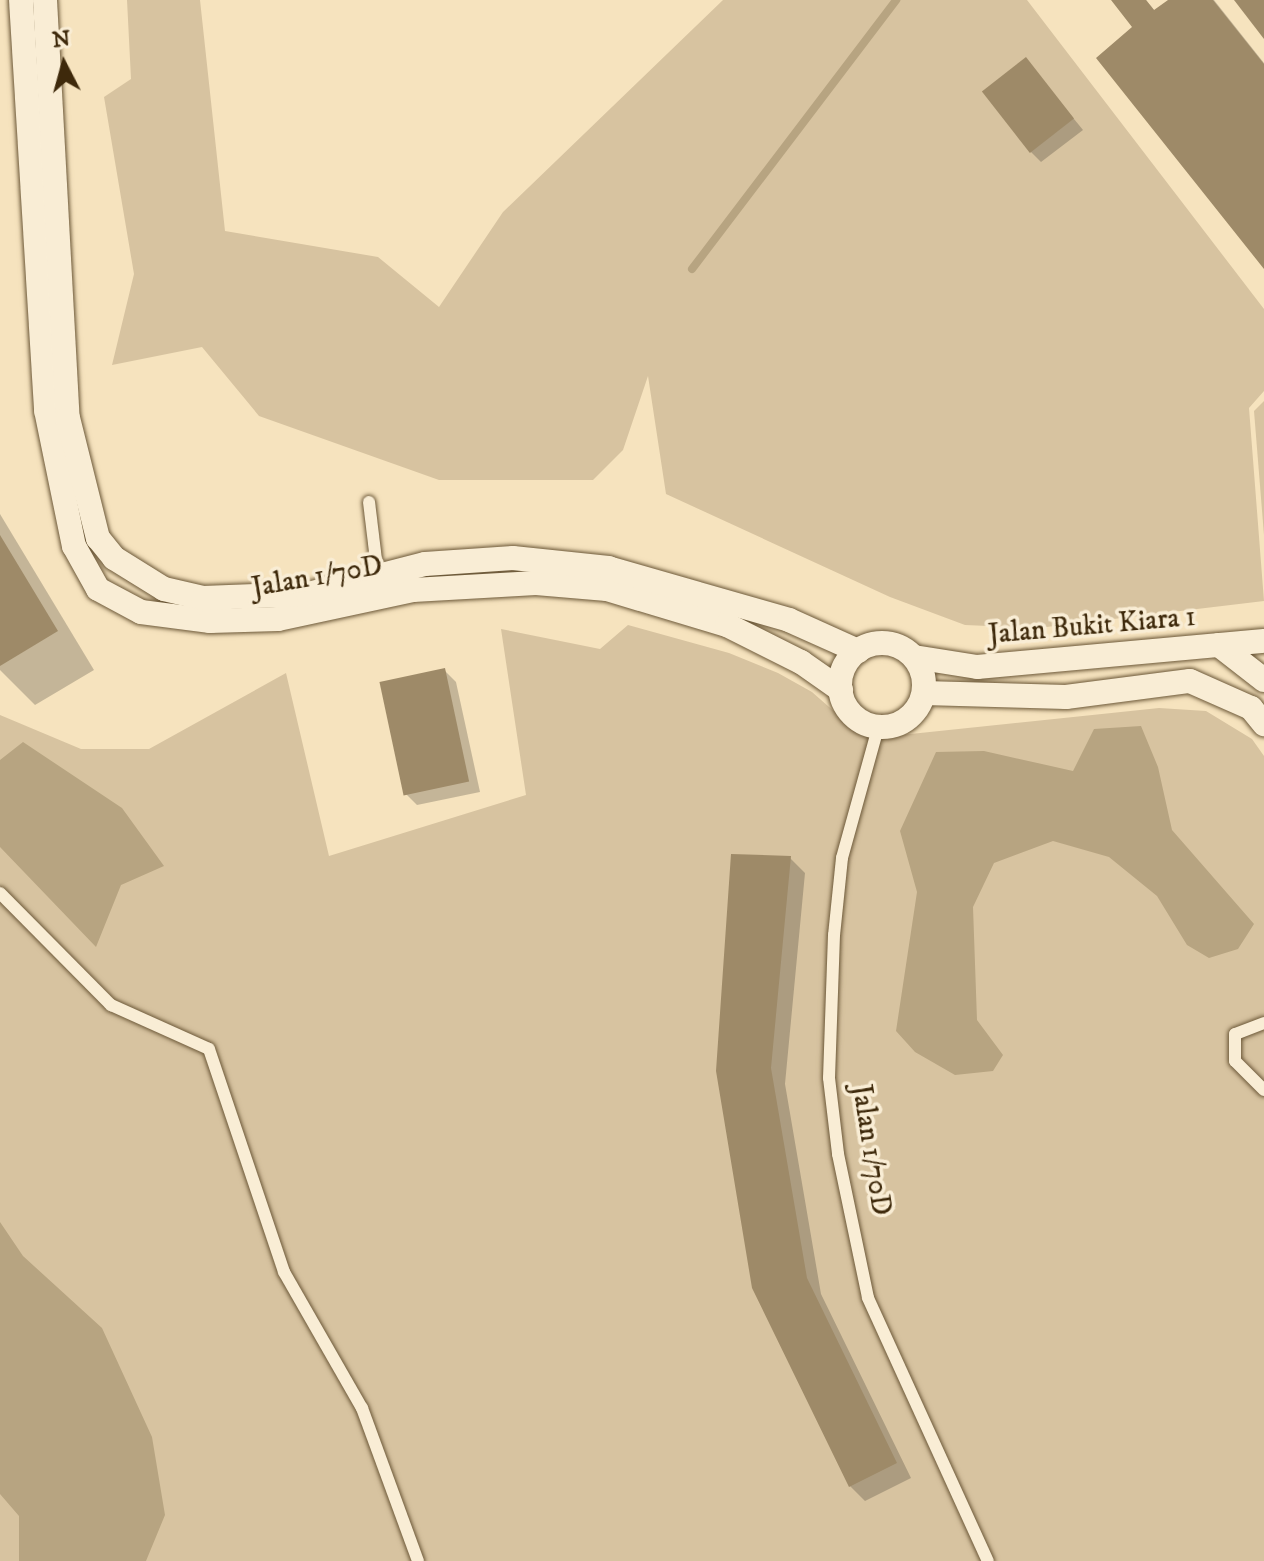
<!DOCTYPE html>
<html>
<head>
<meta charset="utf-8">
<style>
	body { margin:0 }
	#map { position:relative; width:1264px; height:1561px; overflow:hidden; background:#f6e3be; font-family:"IM FELL DW Pica",serif }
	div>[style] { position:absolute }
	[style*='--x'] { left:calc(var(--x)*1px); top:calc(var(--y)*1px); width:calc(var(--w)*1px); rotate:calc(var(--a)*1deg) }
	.green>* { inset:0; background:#d7c3a0 }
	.water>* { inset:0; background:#b7a481 }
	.shadow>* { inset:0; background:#0003 }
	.stream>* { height:8px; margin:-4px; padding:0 4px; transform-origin:4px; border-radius:4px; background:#b7a481 }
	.building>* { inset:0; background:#9e8a68; transform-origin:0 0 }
	.roads { filter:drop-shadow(0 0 2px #6c5838) drop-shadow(0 0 2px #6c5838) }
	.lane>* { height:12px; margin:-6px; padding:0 6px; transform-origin:6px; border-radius:6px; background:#f9edd5 }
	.street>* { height:24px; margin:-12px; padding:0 12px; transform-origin:12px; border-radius:12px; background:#f9edd5 }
	.street>.ring { margin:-12px; padding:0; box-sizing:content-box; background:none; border:24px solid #f9edd5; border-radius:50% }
	span { translate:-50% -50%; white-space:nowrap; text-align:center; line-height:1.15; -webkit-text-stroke:7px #f9edd5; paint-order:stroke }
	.street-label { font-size:28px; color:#3e290b }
	.north { position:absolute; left:24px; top:24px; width:80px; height:80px; -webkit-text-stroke:6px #f9edd5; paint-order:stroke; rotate:354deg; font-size:22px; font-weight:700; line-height:32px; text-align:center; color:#3e290b }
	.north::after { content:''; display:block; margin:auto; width:28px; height:36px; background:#3e290b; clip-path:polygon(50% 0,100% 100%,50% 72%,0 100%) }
</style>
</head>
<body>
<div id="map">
	<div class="green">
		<div style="clip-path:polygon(127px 0,200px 0,225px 231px,378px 257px,439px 307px,503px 212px,723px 0,1027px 0,1264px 309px,1264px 391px,1249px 408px,1264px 601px,1038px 628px,965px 625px,890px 597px,666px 494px,648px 376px,623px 450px,593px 480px,439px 480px,259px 416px,202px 347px,112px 365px,134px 274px,104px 97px,131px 79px)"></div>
		<div style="clip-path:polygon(1264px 401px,1264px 535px,1254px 411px)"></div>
		<div style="clip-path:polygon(628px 625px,729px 653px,778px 673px,812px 692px,853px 728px,882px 737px,1159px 708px,1206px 711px,1252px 739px,1264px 756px,1264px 1561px,0 1561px,0 715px,81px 749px,149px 749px,286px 673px,329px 856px,526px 795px,501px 629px,600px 649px)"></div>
	</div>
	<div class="water">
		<div style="clip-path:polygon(1141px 726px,1158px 767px,1172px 830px,1254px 924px,1238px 949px,1209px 958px,1187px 945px,1157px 896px,1109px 857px,1053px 841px,994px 863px,973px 907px,977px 1020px,1003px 1055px,993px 1071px,955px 1075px,915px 1052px,896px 1031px,917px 892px,900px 831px,936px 752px,984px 751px,1073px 771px,1094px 729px)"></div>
		<div style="clip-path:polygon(23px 742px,122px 808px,164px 866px,121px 885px,96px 947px,0 847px,0 760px)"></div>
		<div style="clip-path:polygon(0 1222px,23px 1256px,102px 1328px,152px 1437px,165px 1515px,146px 1561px,19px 1561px,19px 1516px,0 1494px)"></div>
	</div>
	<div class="shadow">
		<div style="clip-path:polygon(1114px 0,1146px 0,1155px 11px,1171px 0,1214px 0,1264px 63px,1264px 266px,1135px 27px)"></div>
		<div style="clip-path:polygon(1025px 59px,1083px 130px,1041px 162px,1030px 151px)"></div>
		<div style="clip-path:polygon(0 514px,94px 670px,35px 705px,0 670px)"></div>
		<div style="clip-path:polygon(445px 671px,456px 682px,480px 792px,417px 805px,406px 794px)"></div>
		<div style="clip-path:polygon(790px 858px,805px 873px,785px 1084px,821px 1294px,911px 1478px,865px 1501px,850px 1486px,718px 1071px)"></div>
	</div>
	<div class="stream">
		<div style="--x:692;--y:269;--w:338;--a:-52.8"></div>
	</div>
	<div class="building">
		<div style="clip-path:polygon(1111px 0,1146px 0,1154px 10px,1168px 0,1213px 0,1264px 64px,1264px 269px,1096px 58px,1132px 27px)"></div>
		<div style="clip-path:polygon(1234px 0,1264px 0,1264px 39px)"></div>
		<div style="left:1026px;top:57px;width:78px;height:56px;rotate:52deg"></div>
		<div style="clip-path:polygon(0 535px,58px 631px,0 666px)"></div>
		<div style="left:445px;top:668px;width:116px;height:67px;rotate:78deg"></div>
		<div style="clip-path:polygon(731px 854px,791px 856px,771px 1068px,807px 1278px,897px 1463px,849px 1487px,752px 1288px,716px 1071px)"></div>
	</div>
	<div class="roads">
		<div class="lane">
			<div style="--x:369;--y:502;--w:75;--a:83.1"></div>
			<div style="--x:878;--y:728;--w:135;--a:105.5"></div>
			<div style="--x:842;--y:858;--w:77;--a:95.9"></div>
			<div style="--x:834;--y:935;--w:143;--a:92"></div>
			<div style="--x:829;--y:1078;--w:77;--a:83.2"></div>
			<div style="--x:838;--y:1154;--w:147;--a:78.2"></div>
			<div style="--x:868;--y:1298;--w:289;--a:65.5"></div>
			<div style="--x:0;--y:893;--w:158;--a:45.3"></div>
			<div style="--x:111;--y:1005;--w:107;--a:24.2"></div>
			<div style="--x:209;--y:1049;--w:235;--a:71.4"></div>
			<div style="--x:284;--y:1272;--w:157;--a:60.2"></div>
			<div style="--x:362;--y:1408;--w:163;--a:69.9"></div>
			<div style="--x:1264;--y:1023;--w:31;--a:159"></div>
			<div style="--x:1235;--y:1034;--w:27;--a:90"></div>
			<div style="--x:1235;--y:1061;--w:41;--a:45"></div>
		</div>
		<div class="street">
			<div style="--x:21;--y:0;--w:411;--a:86.5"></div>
			<div style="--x:46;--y:410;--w:139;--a:78.4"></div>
			<div style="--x:74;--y:546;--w:49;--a:60.8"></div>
			<div style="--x:98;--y:589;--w:49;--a:28.1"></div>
			<div style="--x:141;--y:612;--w:70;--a:7.4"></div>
			<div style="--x:210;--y:621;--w:68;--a:-1.7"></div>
			<div style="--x:278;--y:619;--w:138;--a:-12.1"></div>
			<div style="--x:413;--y:590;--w:123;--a:-3.3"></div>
			<div style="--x:536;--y:583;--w:71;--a:4.8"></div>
			<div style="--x:607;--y:589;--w:125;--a:16.7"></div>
			<div style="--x:727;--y:625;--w:83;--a:26.6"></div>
			<div style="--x:801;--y:662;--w:49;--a:35"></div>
			<div style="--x:45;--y:0;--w:419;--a:86.9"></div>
			<div style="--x:68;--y:418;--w:124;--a:76"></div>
			<div style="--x:98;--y:538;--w:26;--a:51"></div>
			<div style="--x:114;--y:558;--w:59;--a:31.8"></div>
			<div style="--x:164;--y:589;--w:40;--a:13"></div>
			<div style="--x:203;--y:598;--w:105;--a:-2.2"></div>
			<div style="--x:308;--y:594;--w:121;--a:-14.4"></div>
			<div style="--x:425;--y:564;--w:88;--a:-3.9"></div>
			<div style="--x:513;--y:558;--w:96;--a:6"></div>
			<div style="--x:608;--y:568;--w:188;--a:16"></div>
			<div style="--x:789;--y:620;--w:76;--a:24.2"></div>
			<div class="ring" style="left:840px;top:643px;width:60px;height:60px"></div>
			<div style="--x:1219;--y:645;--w:57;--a:37.9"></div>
			<div style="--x:914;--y:657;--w:64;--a:9"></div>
			<div style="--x:977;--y:667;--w:288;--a:-5.2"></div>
			<div style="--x:924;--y:693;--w:142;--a:1.6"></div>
			<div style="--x:1066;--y:697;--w:125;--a:-7.4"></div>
			<div style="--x:1190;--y:681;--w:67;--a:23.9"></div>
			<div style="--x:1251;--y:708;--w:21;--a:51"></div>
		</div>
	</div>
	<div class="street-label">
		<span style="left:317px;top:577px;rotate:-10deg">Jalan 1/70D</span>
		<span style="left:1092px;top:626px;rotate:-5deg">Jalan Bukit Kiara 1</span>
		<span style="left:871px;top:1150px;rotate:81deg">Jalan 1/70D</span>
	</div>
	<div class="north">N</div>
</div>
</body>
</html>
